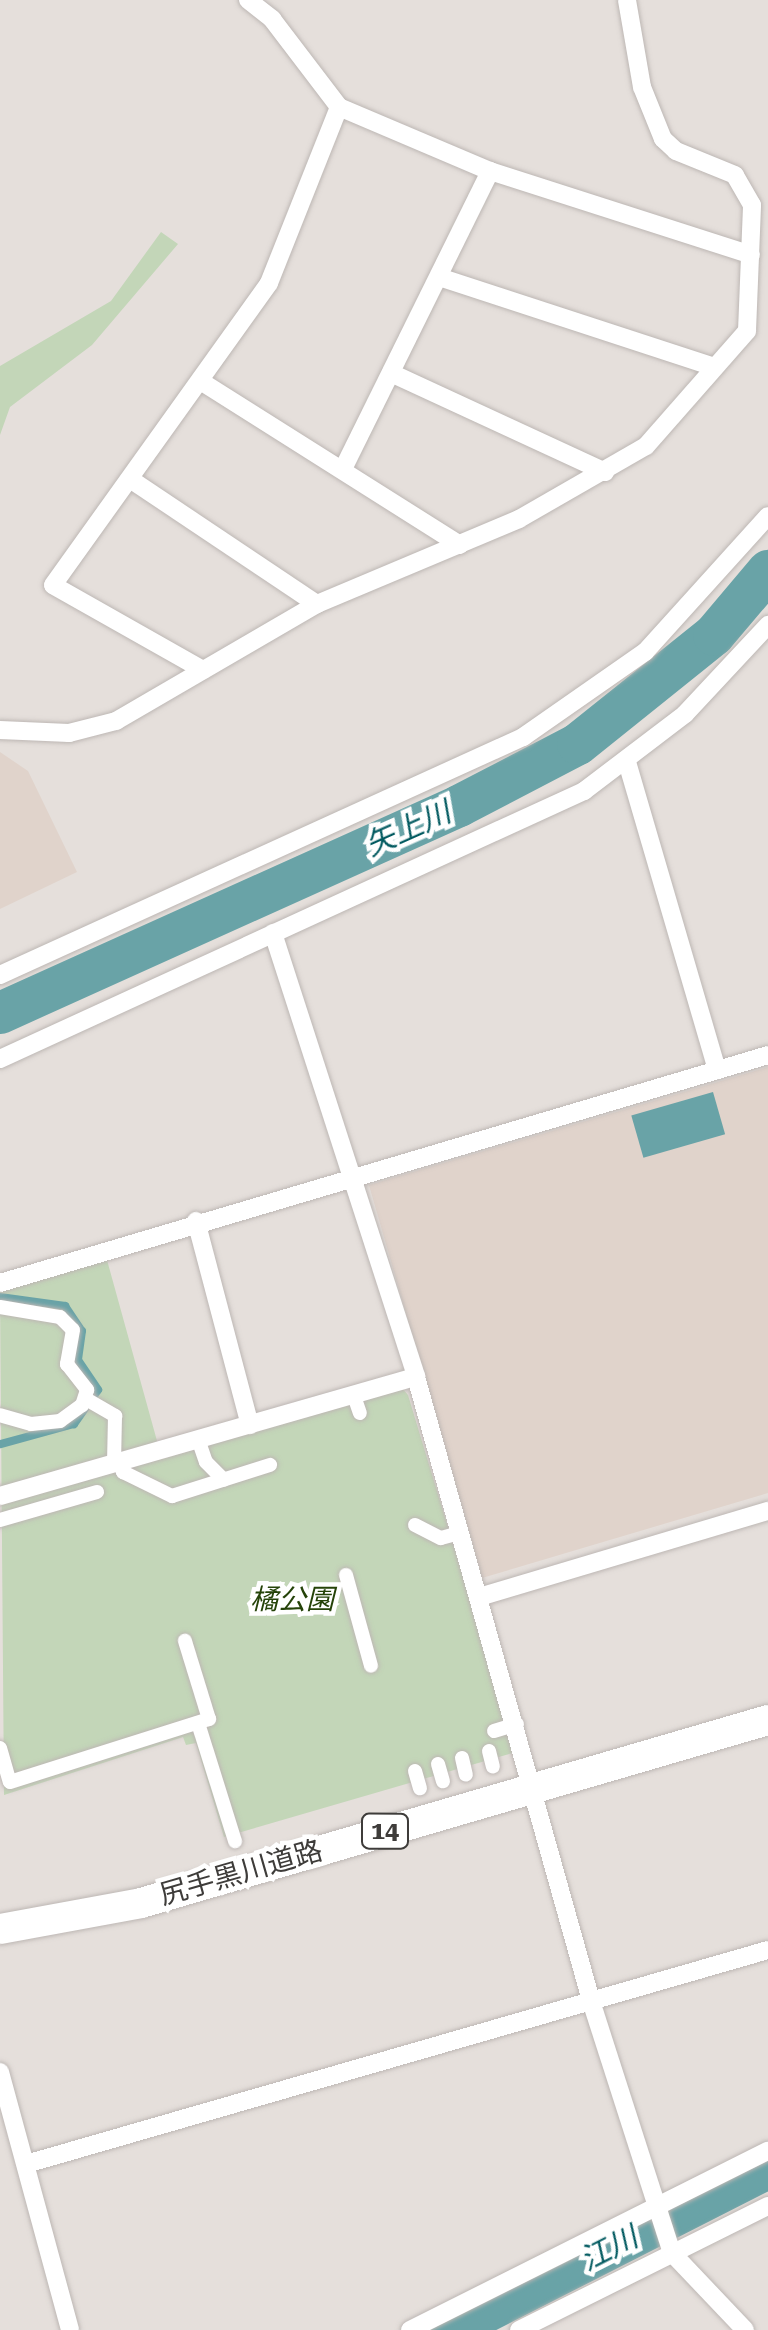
<!DOCTYPE html>
<html>
<head>
<meta charset="utf-8">
<style>
	body { margin:0 }
	#map { position:relative; width:768px; height:2330px; overflow:hidden; background:#e5dfdb; font-family:"Roboto Serif","Noto Sans JP",serif }
	div>[style] { position:absolute }
	[style*='--x'] { left:calc(var(--x)*1px); top:calc(var(--y)*1px); width:calc(var(--w)*1px); rotate:calc(var(--a)*1deg) }
	.built>* { inset:0; background:#e0d3cb }
	.green>* { inset:0; background:#c3d6b8 }
	.water>* { inset:0; background:#69a3a7; transform-origin:0 0 }
	.stream>* { height:8px; margin:-4px; padding:0 4px; transform-origin:4px; border-radius:4px; background:#69a3a7 }
	.river>* { height:42px; margin:-21px; padding:0 21px; transform-origin:21px; border-radius:21px; background:#69a3a7 }
	.roads { filter:drop-shadow(0 0 2px #bdb7b4) drop-shadow(0 0 2px #bdb7b4) }
	.pedestrian>* { height:14px; margin:-7px; padding:0 7px; transform-origin:7px; border-radius:7px; background:#fff }
	.minor>* { height:18px; margin:-9px; padding:0 9px; transform-origin:9px; border-radius:9px; background:#fff }
	.primary>* { height:30px; margin:-15px; padding:0 15px; transform-origin:15px; border-radius:15px; background:#fff }
	span { translate:-50% -50%; white-space:nowrap; text-align:center; line-height:1.15; -webkit-text-stroke:9px #fff; paint-order:stroke }
	.shield-label span { padding:2px 8px; background:#fff; border:2px solid; border-radius:8px; -webkit-text-stroke-width:0 }
	.shield-label { font-size:25px; color:#3e3c3a; font-weight:700 }
	.park-label { font-size:28px; color:#254309; font-style:italic }
	.street-label { font-size:28px; color:#3e3c3a }
	.water-label { font-size:30px; color:#025a60; font-style:italic }
</style>
</head>
<body>
<div id="map">
	<div class="built">
		<div style="clip-path:polygon(0 752px,28px 771px,77px 872px,0 909px)"></div>
		<div style="clip-path:polygon(768px 1067px,768px 1493px,482px 1578px,369px 1185px)"></div>
	</div>
	<div class="green">
		<div style="clip-path:polygon(161px 232px,178px 244px,92px 345px,10px 407px,0 435px,0 366px,111px 301px)"></div>
		<div style="clip-path:polygon(107px 1260px,162px 1459px,402px 1388px,408px 1395px,516px 1752px,224px 1837px,196px 1743px,186px 1745px,183px 1737px,4px 1795px,0 1292px)"></div>
	</div>
	<div class="water">
		<div style="left:713px;top:1092px;width:44px;height:85px;rotate:74deg"></div>
	</div>
	<div class="stream">
		<div style="--x:0;--y:1297;--w:66;--a:7.9"></div>
		<div style="--x:65;--y:1306;--w:30;--a:56"></div>
		<div style="--x:82;--y:1331;--w:29;--a:98"></div>
		<div style="--x:78;--y:1360;--w:36;--a:56"></div>
		<div style="--x:98;--y:1390;--w:42;--a:125.2"></div>
		<div style="--x:74;--y:1424;--w:76;--a:164.7"></div>
	</div>
	<div class="river">
		<div style="--x:0;--y:1013;--w:504;--a:-24.27"></div>
		<div style="--x:459;--y:806;--w:134;--a:-27.5"></div>
		<div style="--x:578;--y:744;--w:174;--a:-38.7"></div>
		<div style="--x:714;--y:635;--w:84;--a:-49.8"></div>
		<div style="--x:450;--y:2330;--w:357;--a:-27"></div>
	</div>
	<div class="roads">
		<div class="pedestrian">
			<div style="--x:0;--y:1307;--w:61;--a:9.5"></div>
			<div style="--x:60;--y:1317;--w:18;--a:45"></div>
			<div style="--x:73;--y:1330;--w:35;--a:100"></div>
			<div style="--x:67;--y:1364;--w:33;--a:52"></div>
			<div style="--x:87;--y:1390;--w:16;--a:108"></div>
			<div style="--x:82;--y:1405;--w:27;--a:144"></div>
			<div style="--x:60;--y:1421;--w:29;--a:174"></div>
			<div style="--x:31;--y:1424;--w:32;--a:-164"></div>
			<div style="--x:354;--y:1396;--w:18;--a:71"></div>
			<div style="--x:86;--y:1399;--w:34;--a:30"></div>
			<div style="--x:115;--y:1416;--w:48;--a:91.2"></div>
			<div style="--x:198;--y:1439;--w:24;--a:71"></div>
			<div style="--x:206;--y:1462;--w:25;--a:45"></div>
			<div style="--x:119;--y:1462;--w:11;--a:68"></div>
			<div style="--x:123;--y:1472;--w:55;--a:26.1"></div>
			<div style="--x:172;--y:1496;--w:103;--a:-17.6"></div>
			<div style="--x:0;--y:1520;--w:101;--a:-16.1"></div>
			<div style="--x:415;--y:1525;--w:29;--a:27"></div>
			<div style="--x:441;--y:1538;--w:20;--a:-15"></div>
			<div style="--x:346;--y:1575;--w:94;--a:74.6"></div>
			<div style="--x:198;--y:1723;--w:124;--a:72.6"></div>
			<div style="--x:494;--y:1731;--w:24;--a:-17"></div>
			<div style="--x:0;--y:1748;--w:35;--a:74"></div>
			<div style="--x:10;--y:1782;--w:209;--a:-17.6"></div>
			<div style="--x:209;--y:1719;--w:82;--a:-107.1"></div>
			<div style="--x:489;--y:1751;--w:16;--a:76"></div>
			<div style="--x:462;--y:1758;--w:17;--a:77"></div>
			<div style="--x:438;--y:1764;--w:18;--a:74"></div>
			<div style="--x:415;--y:1771;--w:18;--a:74"></div>
		</div>
		<div class="minor">
			<div style="--x:248;--y:0;--w:31;--a:38"></div>
			<div style="--x:272;--y:19;--w:111;--a:52.7"></div>
			<div style="--x:339;--y:107;--w:164;--a:23"></div>
			<div style="--x:490;--y:171;--w:274;--a:17.8"></div>
			<div style="--x:439;--y:277;--w:290;--a:18.1"></div>
			<div style="--x:391;--y:373;--w:236;--a:24.8"></div>
			<div style="--x:202;--y:382;--w:305;--a:32.3"></div>
			<div style="--x:344;--y:467;--w:330;--a:-63.7"></div>
			<div style="--x:133;--y:481;--w:221;--a:33.8"></div>
			<div style="--x:203;--y:670;--w:172;--a:-150.5"></div>
			<div style="--x:53;--y:585;--w:371;--a:-54.4"></div>
			<div style="--x:269;--y:283;--w:189;--a:-68.3"></div>
			<div style="--x:0;--y:730;--w:69;--a:2.5"></div>
			<div style="--x:69;--y:733;--w:49;--a:-14.3"></div>
			<div style="--x:116;--y:721;--w:233;--a:-30.2"></div>
			<div style="--x:317;--y:604;--w:219;--a:-22.8"></div>
			<div style="--x:519;--y:519;--w:146;--a:-29.9"></div>
			<div style="--x:646;--y:446;--w:153;--a:-48.7"></div>
			<div style="--x:747;--y:331;--w:126;--a:-87.7"></div>
			<div style="--x:752;--y:205;--w:34;--a:-120"></div>
			<div style="--x:735;--y:175;--w:64;--a:-157.9"></div>
			<div style="--x:676;--y:151;--w:18;--a:-137"></div>
			<div style="--x:663;--y:139;--w:56;--a:-112"></div>
			<div style="--x:642;--y:87;--w:88;--a:-99.8"></div>
			<div style="--x:627;--y:762;--w:321;--a:73.7"></div>
			<div style="--x:273;--y:933;--w:466;--a:72.1"></div>
			<div style="--x:416;--y:1377;--w:651;--a:74.32"></div>
			<div style="--x:592;--y:2004;--w:262;--a:72.2"></div>
			<div style="--x:672;--y:2253;--w:106;--a:46.5"></div>
			<div style="--x:0;--y:975;--w:575;--a:-24.47"></div>
			<div style="--x:523;--y:737;--w:149;--a:-34.9"></div>
			<div style="--x:645;--y:652;--w:183;--a:-47.9"></div>
			<div style="--x:0;--y:1059;--w:643;--a:-24.65"></div>
			<div style="--x:584;--y:791;--w:127;--a:-37.3"></div>
			<div style="--x:685;--y:714;--w:122;--a:-47"></div>
			<div style="--x:196;--y:1221;--w:211;--a:75.2"></div>
			<div style="--x:0;--y:1283;--w:801;--a:-16.53"></div>
			<div style="--x:0;--y:1496;--w:433;--a:-16"></div>
			<div style="--x:479;--y:1597;--w:302;--a:-16.6"></div>
			<div style="--x:0;--y:2072;--w:267;--a:74.8"></div>
			<div style="--x:26;--y:2164;--w:772;--a:-16.09"></div>
			<div style="--x:410;--y:2330;--w:400;--a:-26.6"></div>
			<div style="--x:519;--y:2330;--w:278;--a:-26.5"></div>
		</div>
		<div class="primary">
			<div style="--x:0;--y:1929;--w:143;--a:-10.4"></div>
			<div style="--x:141;--y:1903;--w:653;--a:-16.27"></div>
		</div>
	</div>
	<div class="shield-label">
		<span style="left:385px;top:1831px">14</span>
	</div>
	<div class="park-label">
		<span style="left:292px;top:1600px">橘公園</span>
	</div>
	<div class="street-label">
		<span style="left:241px;top:1873px;rotate:-16deg">尻手黒川道路</span>
	</div>
	<div class="water-label">
		<span style="left:408px;top:829px;rotate:-24deg">矢上川</span>
		<span style="left:609px;top:2249px;rotate:-27deg">江川</span>
	</div>
</div>
</body>
</html>
